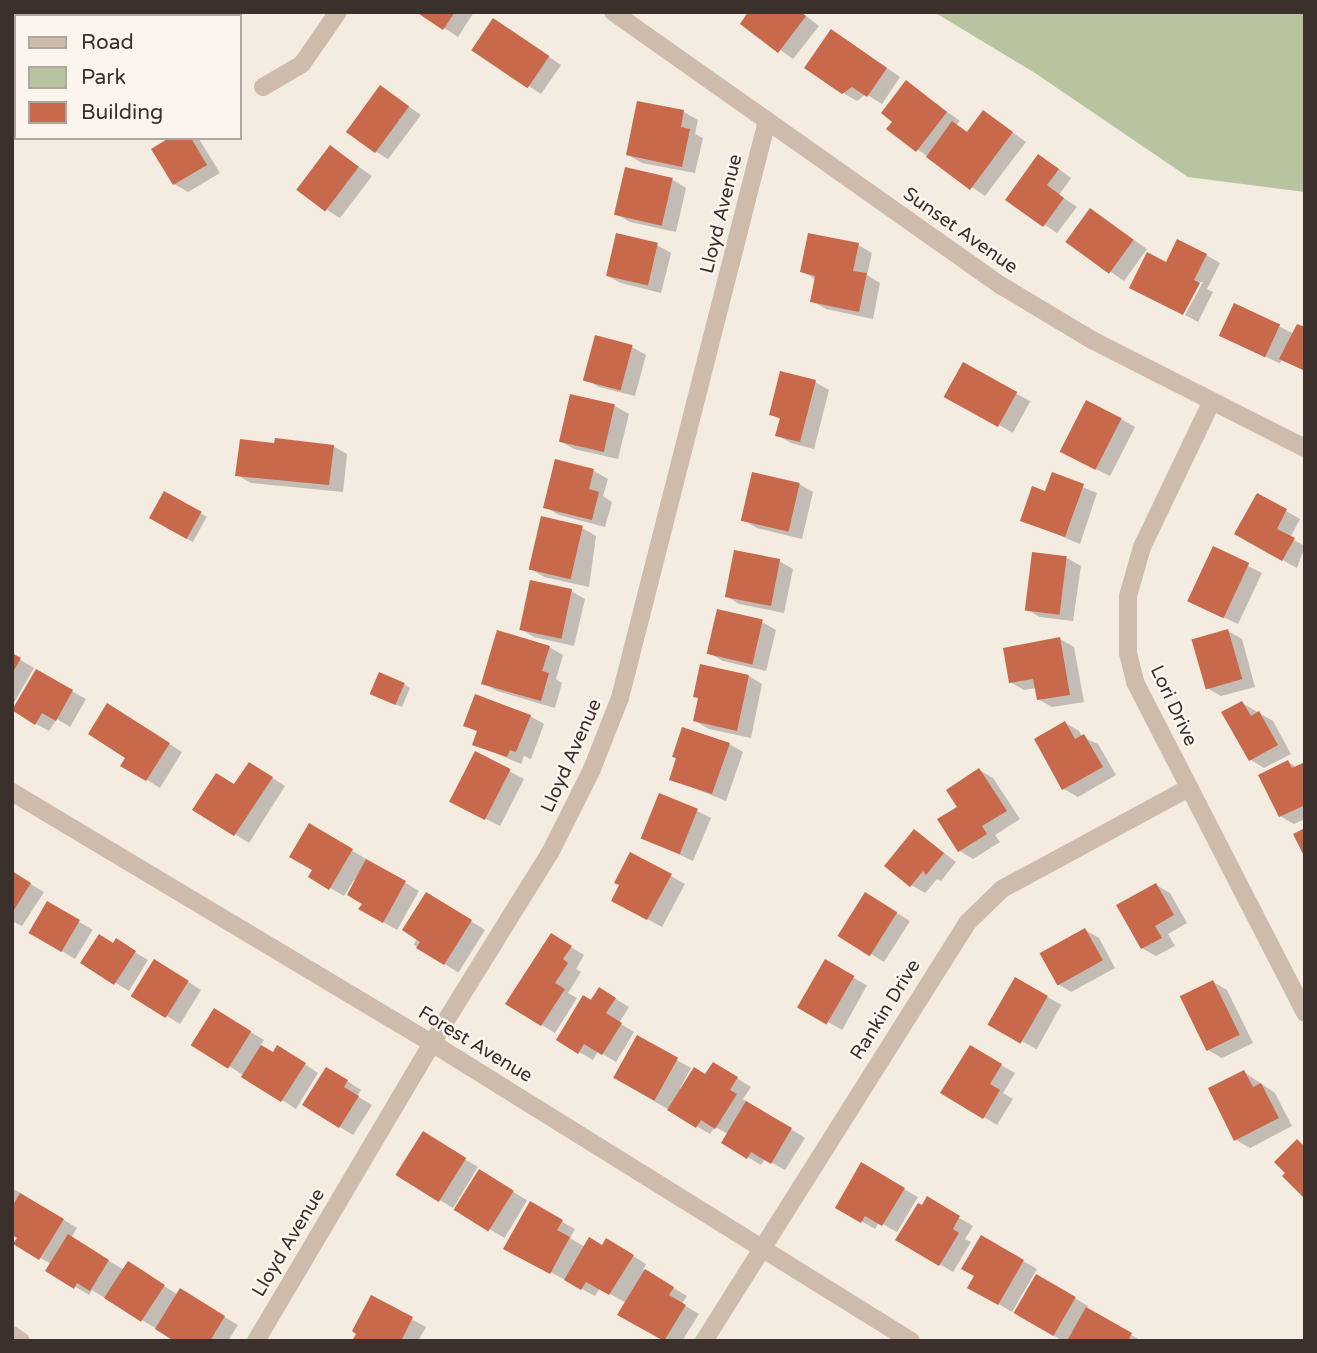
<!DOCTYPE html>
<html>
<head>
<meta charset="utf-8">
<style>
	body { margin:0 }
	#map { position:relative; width:1317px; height:1353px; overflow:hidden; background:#f4ebe1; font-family:"Varela Round",sans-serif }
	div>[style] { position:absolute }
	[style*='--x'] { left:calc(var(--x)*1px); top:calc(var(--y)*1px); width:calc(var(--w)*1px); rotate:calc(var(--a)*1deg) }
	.green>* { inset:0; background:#b8c4a0 }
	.shadow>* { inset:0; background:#0003; transform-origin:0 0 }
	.building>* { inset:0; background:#c8694b; transform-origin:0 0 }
	.minor>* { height:18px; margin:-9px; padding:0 9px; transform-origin:9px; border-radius:9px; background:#cdbbac }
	span { translate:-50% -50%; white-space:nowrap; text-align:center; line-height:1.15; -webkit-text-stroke:5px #fbf5ee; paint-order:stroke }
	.street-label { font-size:19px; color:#3b302b }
	.frame { position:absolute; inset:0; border:14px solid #3b302b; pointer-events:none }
	.legend { position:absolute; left:14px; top:14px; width:228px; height:126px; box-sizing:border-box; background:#fbf5ee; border:2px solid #aea6a0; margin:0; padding:9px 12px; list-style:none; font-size:21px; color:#3b302b }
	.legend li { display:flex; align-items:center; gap:14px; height:35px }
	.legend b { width:35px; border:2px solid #aea6a0 }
</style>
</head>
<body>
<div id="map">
	<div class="green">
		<div style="clip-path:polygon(934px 12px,1305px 12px,1305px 192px,1188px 177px,1035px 73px)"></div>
	</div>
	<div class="shadow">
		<div style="left:138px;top:12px;width:68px;height:6px"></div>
		<div style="clip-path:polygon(420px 12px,474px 12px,458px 37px)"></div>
		<div style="clip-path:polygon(751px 12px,801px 12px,819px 26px,793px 59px,742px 23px)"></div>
		<div style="clip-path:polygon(508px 29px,561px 65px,541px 94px,474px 50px)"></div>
		<div style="clip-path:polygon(845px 39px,900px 77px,882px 104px,866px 94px,857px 101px,843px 93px)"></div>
		<div style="clip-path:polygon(907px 83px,960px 121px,956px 125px,969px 133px,997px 121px,1026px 142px,985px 196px,888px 129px,894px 121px)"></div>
		<div style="clip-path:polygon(381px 87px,421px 115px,388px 159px,375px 151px)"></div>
		<div style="clip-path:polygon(684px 112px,698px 120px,695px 134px,703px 138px,695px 173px,642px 163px,628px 155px)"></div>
		<div style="clip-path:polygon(172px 138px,199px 139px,220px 173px,188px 192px,174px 184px)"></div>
		<div style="clip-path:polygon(331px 148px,372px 176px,340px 218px,327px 210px)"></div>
		<div style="clip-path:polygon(1052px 164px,1071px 178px,1059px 195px,1077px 207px,1057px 233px,1007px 200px)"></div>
		<div style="clip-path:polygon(673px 180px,686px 188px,676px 232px,630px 222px,616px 214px)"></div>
		<div style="clip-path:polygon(1104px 219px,1147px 249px,1124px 281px,1068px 242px)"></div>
		<div style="clip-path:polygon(657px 245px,671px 253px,661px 293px,621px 283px,607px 276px)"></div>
		<div style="clip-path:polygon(858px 245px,872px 253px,867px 275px,880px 283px,873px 319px,826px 309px,812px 301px,816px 280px,802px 271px)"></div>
		<div style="clip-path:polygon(1206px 255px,1220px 263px,1207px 289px,1213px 292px,1198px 322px,1185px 315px,1203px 282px,1199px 282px,1182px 314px,1167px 264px)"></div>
		<div style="left:1235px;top:305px;width:66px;height:33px;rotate:26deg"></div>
		<div style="clip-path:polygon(632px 347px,646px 355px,635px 396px,599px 387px,585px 379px)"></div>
		<div style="left:963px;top:364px;width:77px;height:36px;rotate:29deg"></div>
		<div style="clip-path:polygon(815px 382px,829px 390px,814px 449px,791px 443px,777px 435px,781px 420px,771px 414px)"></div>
		<div style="clip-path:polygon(571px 396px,615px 406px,629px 414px,618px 459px,574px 449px,560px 441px)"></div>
		<div style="clip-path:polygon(1121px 419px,1135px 427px,1110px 476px,1077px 460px)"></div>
		<div style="clip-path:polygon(276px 445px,333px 446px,347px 454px,343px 492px,251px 483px,237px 475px)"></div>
		<div style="clip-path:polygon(557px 461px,594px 471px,608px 479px,603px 496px,612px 502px,605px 527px,559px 515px,545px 507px)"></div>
		<div style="clip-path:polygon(1053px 475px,1097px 493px,1080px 544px,1022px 520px,1046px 493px)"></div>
		<div style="clip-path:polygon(799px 484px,813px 492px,802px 539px,757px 528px,743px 520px)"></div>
		<div style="left:164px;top:493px;width:49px;height:29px;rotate:29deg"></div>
		<div style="clip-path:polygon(1258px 495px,1300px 519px,1290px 538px,1305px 546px,1297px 568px,1236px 534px)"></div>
		<div style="clip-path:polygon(582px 528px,596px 536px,589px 587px,544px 577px,531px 569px)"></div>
		<div style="clip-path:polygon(1214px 549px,1262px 573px,1238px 624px,1203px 608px)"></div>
		<div style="clip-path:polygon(1067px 558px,1081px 566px,1073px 621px,1040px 617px,1026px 609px)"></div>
		<div style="clip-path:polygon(779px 561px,793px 569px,784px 613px,739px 604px,726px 596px)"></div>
		<div style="clip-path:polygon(571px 591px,585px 599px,574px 646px,534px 637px,521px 629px)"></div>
		<div style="clip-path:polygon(762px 622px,776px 630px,766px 671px,723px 661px,709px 653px)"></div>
		<div style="clip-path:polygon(1228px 631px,1242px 639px,1255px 687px,1221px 696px,1207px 688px)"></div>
		<div style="clip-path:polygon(1060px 639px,1074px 647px,1084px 702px,1052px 707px,1038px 699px,1036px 688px,1024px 690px,1010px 682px)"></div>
		<div style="clip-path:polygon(549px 647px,563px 655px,556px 679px,562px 683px,555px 708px,497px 691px,483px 683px)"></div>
		<div style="clip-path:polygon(12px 655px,34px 668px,12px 706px)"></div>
		<div style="clip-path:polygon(36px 671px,86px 699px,70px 727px,57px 719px,49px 731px,13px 711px)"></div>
		<div style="clip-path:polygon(749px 676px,762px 684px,751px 738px,709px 729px,695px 721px,700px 700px,695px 697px)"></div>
		<div style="clip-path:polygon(404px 684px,410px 688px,402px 707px,378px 697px)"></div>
		<div style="clip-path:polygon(1242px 703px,1273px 721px,1291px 754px,1264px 768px,1251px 760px,1224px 713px)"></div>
		<div style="clip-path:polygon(122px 714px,182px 752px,160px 788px,123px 765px,127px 757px)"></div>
		<div style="clip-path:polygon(530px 716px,544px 724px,531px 759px,524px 756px,521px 764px,474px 744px,478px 732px,466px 725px)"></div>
		<div style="clip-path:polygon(1065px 723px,1079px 731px,1082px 737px,1098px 744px,1116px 775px,1078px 797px,1064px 789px)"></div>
		<div style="clip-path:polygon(729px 744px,743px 752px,726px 801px,671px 779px)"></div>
		<div style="clip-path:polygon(475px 753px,524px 779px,500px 826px,464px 808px)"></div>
		<div style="clip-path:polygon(1288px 762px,1298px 768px,1305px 764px,1305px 819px,1294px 824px,1280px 816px)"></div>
		<div style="clip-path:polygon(979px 770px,993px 778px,1020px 819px,995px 835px,1000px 842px,973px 859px,960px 851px,959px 807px)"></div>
		<div style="clip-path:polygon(263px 772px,285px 786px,249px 843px,195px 809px)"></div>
		<div style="clip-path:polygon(697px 811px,711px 818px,693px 861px,642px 837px)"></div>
		<div style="clip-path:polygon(310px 825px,419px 891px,397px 930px,361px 909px,364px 903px,356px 881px,354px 880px,344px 896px,310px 876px,314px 869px)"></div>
		<div style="clip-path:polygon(915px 831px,956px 862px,941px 881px,937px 879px,925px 893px,911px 885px)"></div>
		<div style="clip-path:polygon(12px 873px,44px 892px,22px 926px,12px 921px)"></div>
		<div style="clip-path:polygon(671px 876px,685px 884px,662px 927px,627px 908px,621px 885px)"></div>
		<div style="clip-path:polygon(1156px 885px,1170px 893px,1187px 923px,1168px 934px,1175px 946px,1156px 956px,1142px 948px)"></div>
		<div style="left:440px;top:902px;width:53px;height:50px;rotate:32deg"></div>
		<div style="clip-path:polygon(879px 902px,910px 921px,884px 962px,840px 935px)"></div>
		<div style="left:48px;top:903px;width:52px;height:34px;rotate:31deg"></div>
		<div style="clip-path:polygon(1085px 930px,1099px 938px,1115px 968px,1071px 992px,1058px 984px)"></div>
		<div style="clip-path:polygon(551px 935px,584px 955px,576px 969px,581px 972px,568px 993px,577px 998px,555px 1033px,542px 1025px)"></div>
		<div style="clip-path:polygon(116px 941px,148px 960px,129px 991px,83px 963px)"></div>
		<div style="left:825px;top:962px;width:48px;height:51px;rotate:29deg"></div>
		<div style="clip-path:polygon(168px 969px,201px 990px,180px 1024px,167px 1016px)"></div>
		<div style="left:1015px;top:979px;width:53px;height:51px;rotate:29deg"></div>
		<div style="clip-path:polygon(1213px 982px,1227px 990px,1253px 1043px,1222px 1058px,1208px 1050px)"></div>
		<div style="clip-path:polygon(599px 989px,629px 1007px,619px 1023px,634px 1032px,616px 1062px,598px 1051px,593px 1060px,558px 1040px)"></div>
		<div style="clip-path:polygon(215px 1011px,264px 1040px,260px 1046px,273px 1054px,291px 1055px,318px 1073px,296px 1109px,229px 1066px)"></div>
		<div style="clip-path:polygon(637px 1038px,691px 1068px,680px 1088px,682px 1089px,706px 1076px,727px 1072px,751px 1087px,743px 1099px,805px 1138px,785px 1170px,765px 1159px,761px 1165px,723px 1142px,728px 1134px,715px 1127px,710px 1134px,615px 1078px)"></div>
		<div style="clip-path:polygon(970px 1047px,1015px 1073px,1003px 1093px,1013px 1099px,997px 1125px,942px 1092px)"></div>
		<div style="clip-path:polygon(1244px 1072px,1275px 1093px,1292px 1126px,1250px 1148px,1236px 1140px)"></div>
		<div style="clip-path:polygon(341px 1077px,361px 1090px,357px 1096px,372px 1105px,353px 1135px,340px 1127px)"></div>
		<div style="left:423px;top:1134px;width:64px;height:48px;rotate:31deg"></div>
		<div style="clip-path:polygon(862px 1165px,918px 1197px,897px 1232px,879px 1222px,875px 1229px,837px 1207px)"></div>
		<div style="left:480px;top:1172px;width:55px;height:44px;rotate:31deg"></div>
		<div style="clip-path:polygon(12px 1188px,77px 1228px,71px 1238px,124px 1270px,142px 1272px,178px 1295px,181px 1291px,238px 1325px,228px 1341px,177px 1341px,92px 1290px,89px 1295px,48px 1270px,51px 1264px,15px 1244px,19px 1237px,12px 1233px)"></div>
		<div style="clip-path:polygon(927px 1199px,973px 1226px,965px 1239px,971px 1242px,953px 1272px,898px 1240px)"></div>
		<div style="clip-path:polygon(530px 1204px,575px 1229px,570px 1238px,585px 1247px,620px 1248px,646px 1264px,643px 1270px,687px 1296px,682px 1304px,699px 1314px,682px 1341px,664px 1341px,626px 1303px,600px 1288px,595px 1296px,506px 1248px)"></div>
		<div style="clip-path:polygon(981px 1237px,1037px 1269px,1012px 1312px,970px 1287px,977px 1276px)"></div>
		<div style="clip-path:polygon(1037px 1276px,1088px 1306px,1086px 1310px,1142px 1341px,1063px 1341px,1016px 1313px)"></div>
		<div style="clip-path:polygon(371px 1298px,426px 1327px,418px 1341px,354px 1341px)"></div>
	</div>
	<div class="building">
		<div style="clip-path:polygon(134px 12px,188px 12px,186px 16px,140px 16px)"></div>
		<div style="clip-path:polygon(416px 12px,455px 12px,443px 30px)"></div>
		<div style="clip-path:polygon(748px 12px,800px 12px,806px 16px,778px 53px,740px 24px)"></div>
		<div style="left:493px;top:18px;width:68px;height:39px;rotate:34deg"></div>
		<div style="clip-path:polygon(831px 29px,887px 68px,867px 97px,852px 87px,842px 94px,804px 68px)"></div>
		<div style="clip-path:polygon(906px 80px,947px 112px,916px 152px,886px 129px,892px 122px,881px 113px)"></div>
		<div style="left:380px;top:85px;width:36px;height:58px;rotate:36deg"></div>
		<div style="clip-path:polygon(637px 101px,684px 110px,681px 127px,690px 129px,682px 167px,626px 155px)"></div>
		<div style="clip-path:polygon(983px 110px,1013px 132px,970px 190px,926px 157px,952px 121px,967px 132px)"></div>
		<div style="clip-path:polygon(169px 138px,191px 138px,207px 165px,173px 185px,151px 149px)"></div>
		<div style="left:330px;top:145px;width:36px;height:56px;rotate:37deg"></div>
		<div style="clip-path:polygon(1038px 154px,1059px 169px,1047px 185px,1064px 198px,1043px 227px,1005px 200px)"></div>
		<div style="left:625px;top:167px;width:49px;height:49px;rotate:13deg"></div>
		<div style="left:1090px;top:208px;width:54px;height:42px;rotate:36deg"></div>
		<div style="left:616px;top:233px;width:43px;height:44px;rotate:13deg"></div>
		<div style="clip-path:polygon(808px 233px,859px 243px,853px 271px,867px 273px,859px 312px,810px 302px,815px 276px,800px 272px)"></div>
		<div style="clip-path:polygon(1177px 239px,1207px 254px,1194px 280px,1200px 283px,1183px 315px,1129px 288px,1147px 252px,1166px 262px)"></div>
		<div style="left:1234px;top:303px;width:51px;height:36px;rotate:25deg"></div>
		<div style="clip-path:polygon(1297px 324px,1305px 327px,1305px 371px,1279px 359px)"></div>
		<div style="left:595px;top:335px;width:39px;height:47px;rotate:15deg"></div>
		<div style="left:963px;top:362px;width:62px;height:40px;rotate:29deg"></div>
		<div style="clip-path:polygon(780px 371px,816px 380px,800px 442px,775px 436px,780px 418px,769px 415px)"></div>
		<div style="left:570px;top:394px;width:46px;height:49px;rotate:13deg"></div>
		<div style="left:1086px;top:400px;width:40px;height:58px;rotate:27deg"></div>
		<div style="clip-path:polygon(275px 438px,334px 445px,329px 485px,235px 476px,240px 439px,274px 443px)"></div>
		<div style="clip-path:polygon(555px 459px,594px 469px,589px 489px,599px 492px,592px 520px,543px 508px)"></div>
		<div style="left:752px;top:472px;width:49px;height:50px;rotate:13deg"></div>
		<div style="clip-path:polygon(1052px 472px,1084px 484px,1065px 537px,1020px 521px,1032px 486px,1045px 491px)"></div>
		<div style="left:164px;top:491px;width:43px;height:31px;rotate:29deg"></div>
		<div style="clip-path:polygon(1257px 493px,1287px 509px,1277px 529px,1295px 538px,1282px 561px,1234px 534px)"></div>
		<div style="left:541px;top:516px;width:43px;height:55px;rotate:13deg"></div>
		<div style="left:1213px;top:546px;width:40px;height:61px;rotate:25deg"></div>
		<div style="left:734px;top:550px;width:47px;height:48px;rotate:11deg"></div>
		<div style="left:1032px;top:552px;width:35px;height:59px;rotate:7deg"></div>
		<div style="left:530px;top:580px;width:43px;height:51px;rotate:12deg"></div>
		<div style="left:717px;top:609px;width:47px;height:46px;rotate:13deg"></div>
		<div style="left:1228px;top:629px;width:52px;height:38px;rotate:74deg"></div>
		<div style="clip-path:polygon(497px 630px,550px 646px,542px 671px,549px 673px,541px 701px,481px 684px)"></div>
		<div style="clip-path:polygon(1060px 637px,1070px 695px,1037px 700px,1033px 679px,1009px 683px,1003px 648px)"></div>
		<div style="clip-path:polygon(12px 653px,21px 658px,12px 674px)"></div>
		<div style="clip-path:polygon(700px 664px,749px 675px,737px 731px,693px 721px,698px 698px,693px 697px)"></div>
		<div style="clip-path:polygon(36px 669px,73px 690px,56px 721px,42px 713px,35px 725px,12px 710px)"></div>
		<div style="left:379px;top:672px;width:28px;height:24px;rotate:23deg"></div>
		<div style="clip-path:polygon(475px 694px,531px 715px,516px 752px,510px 750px,507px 757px,472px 745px,477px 731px,463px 726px)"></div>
		<div style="clip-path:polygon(1242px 701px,1251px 716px,1259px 711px,1278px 745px,1249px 761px,1221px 712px)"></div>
		<div style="clip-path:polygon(107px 703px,170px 743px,146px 781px,120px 766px,125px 758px,88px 734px)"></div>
		<div style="clip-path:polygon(1065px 721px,1075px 739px,1084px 734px,1103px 767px,1062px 790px,1034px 739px)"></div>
		<div style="clip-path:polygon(682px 727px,730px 743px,712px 794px,669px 780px,676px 758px,672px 757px)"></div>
		<div style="left:475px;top:751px;width:40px;height:57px;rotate:27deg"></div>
		<div style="clip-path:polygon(1288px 760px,1292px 768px,1305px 762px,1305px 805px,1279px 817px,1258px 775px)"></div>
		<div style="clip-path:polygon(249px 762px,273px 777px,234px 836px,192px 810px,216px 773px,234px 784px)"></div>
		<div style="clip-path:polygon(979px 768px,1007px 811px,982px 826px,987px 834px,958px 852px,937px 819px,957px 807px,946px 790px)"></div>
		<div style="left:659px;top:793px;width:42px;height:49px;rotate:22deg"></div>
		<div style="clip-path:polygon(309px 823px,353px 849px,329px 890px,308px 877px,312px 870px,289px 857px)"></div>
		<div style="clip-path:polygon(1305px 828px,1305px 858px,1293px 834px)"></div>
		<div style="clip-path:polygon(914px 829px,944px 853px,926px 875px,923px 871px,910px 887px,884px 866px)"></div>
		<div style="clip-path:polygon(630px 852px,672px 874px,647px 920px,611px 901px,619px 885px,614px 883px)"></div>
		<div style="clip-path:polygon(366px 859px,406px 881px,383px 923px,358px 909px,362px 904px,347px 895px)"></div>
		<div style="clip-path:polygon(12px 871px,31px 883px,12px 913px)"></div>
		<div style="clip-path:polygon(1156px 883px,1174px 915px,1155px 926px,1162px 938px,1141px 949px,1116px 905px)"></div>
		<div style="clip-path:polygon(426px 892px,472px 920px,444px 965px,416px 948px,420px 942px,402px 930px)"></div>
		<div style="left:865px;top:892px;width:38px;height:52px;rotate:32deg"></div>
		<div style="left:47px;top:901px;width:38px;height:37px;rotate:30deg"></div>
		<div style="left:1085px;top:928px;width:37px;height:52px;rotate:61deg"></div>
		<div style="clip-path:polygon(551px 933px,572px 946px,563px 959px,568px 963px,555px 983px,565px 989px,541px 1026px,505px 1004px)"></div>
		<div style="clip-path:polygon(99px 934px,113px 943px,116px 938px,136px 951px,114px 985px,80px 963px)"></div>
		<div style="left:154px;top:959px;width:41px;height:44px;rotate:32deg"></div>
		<div style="left:825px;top:959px;width:34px;height:56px;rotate:30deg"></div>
		<div style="left:1015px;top:977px;width:38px;height:55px;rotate:30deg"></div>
		<div style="left:1213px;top:980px;width:61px;height:37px;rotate:64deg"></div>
		<div style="clip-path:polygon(599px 987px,616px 998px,606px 1013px,622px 1023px,602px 1055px,584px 1044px,578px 1054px,556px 1040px,583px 995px,591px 1000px)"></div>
		<div style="left:214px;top:1008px;width:44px;height:44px;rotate:32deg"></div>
		<div style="left:637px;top:1035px;width:47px;height:49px;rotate:29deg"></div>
		<div style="clip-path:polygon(261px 1045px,273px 1052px,277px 1045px,306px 1063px,281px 1102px,241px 1077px)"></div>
		<div style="clip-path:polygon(970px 1045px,1002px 1064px,990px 1084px,1000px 1090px,983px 1119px,940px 1093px)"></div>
		<div style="clip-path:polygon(713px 1062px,738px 1077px,730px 1090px,737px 1094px,715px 1129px,701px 1120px,696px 1128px,667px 1110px,694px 1067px,705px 1074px)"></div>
		<div style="clip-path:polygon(326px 1067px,348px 1080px,344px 1087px,359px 1096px,339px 1128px,302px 1105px)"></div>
		<div style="clip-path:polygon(1244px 1070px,1253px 1087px,1261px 1083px,1279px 1118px,1234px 1141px,1208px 1088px)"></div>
		<div style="clip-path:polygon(746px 1101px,792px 1128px,771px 1164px,751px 1152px,747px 1159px,721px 1143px)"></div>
		<div style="left:423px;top:1131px;width:51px;height:52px;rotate:32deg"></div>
		<div style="clip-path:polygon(1297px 1139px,1305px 1147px,1305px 1199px,1282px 1176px,1285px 1173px,1274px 1162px)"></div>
		<div style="clip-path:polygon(861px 1162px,905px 1188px,882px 1226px,865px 1216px,861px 1223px,835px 1208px)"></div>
		<div style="left:479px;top:1169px;width:41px;height:48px;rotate:32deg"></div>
		<div style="clip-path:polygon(20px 1193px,64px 1219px,39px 1260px,13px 1244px,17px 1238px,12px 1235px,12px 1207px)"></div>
		<div style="clip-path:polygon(927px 1196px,960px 1216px,953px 1229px,959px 1233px,939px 1266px,895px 1240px,918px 1203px,922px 1205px)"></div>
		<div style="clip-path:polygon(530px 1201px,563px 1220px,557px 1230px,570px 1237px,550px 1274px,503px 1249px)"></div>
		<div style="clip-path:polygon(68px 1234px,109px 1260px,90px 1291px,77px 1283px,74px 1289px,45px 1271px)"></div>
		<div style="clip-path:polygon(981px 1235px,1024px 1260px,998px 1305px,967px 1288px,974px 1276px,961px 1269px)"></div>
		<div style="clip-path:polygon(589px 1237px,602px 1245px,606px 1238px,634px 1255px,609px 1295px,586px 1282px,581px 1290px,564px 1280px)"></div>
		<div style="left:128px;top:1261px;width:44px;height:44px;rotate:33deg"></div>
		<div style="clip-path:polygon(645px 1269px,674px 1287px,669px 1295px,686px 1305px,664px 1341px,617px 1315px)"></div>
		<div style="left:1036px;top:1274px;width:46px;height:45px;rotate:30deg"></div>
		<div style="clip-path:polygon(180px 1288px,225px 1316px,210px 1341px,174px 1341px,155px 1329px)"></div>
		<div style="clip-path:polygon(371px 1295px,413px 1317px,401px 1341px,352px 1341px,356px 1334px,352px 1331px)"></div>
		<div style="clip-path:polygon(1086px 1307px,1132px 1333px,1128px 1341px,1067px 1341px)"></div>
	</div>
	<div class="minor">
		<div style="--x:613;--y:12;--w:476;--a:35.2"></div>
		<div style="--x:1002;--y:286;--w:105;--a:31"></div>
		<div style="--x:1092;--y:340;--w:239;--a:26.9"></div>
		<div style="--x:263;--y:87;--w:45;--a:-30.5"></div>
		<div style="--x:302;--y:64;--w:63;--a:-55.3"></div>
		<div style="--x:1211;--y:403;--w:160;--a:115.6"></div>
		<div style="--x:1142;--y:547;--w:51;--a:105.9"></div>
		<div style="--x:1128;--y:596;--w:57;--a:90"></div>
		<div style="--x:1128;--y:653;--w:30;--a:76"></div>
		<div style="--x:1135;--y:682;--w:372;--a:62.8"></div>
		<div style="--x:12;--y:792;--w:489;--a:30.9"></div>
		<div style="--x:432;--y:1043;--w:564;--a:31.89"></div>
		<div style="--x:12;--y:1335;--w:11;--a:34"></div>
		<div style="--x:256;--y:1341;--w:346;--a:-59.4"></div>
		<div style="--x:432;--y:1043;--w:224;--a:-58.2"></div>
		<div style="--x:550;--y:853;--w:94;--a:-63.4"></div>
		<div style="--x:592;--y:769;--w:76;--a:-68.5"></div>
		<div style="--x:620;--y:698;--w:595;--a:-75.71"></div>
		<div style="--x:704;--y:1341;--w:495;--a:-57.8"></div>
		<div style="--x:968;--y:922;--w:47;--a:-44.1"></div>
		<div style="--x:1002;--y:889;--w:213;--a:-28.4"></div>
	</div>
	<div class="street-label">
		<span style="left:722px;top:214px;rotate:-76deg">Lloyd Avenue</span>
		<span style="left:960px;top:231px;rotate:35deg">Sunset Avenue</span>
		<span style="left:1173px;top:706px;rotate:65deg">Lori Drive</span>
		<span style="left:572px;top:756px;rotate:-66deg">Lloyd Avenue</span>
		<span style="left:886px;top:1010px;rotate:-58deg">Rankin Drive</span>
		<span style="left:475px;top:1045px;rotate:31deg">Forest Avenue</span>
		<span style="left:289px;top:1243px;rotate:-59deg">Lloyd Avenue</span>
	</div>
	<div class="frame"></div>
	<ul class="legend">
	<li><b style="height:9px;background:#cdbbac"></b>Road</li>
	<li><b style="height:19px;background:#b8c4a0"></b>Park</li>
	<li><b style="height:19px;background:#c8694b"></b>Building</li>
	</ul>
</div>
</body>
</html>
